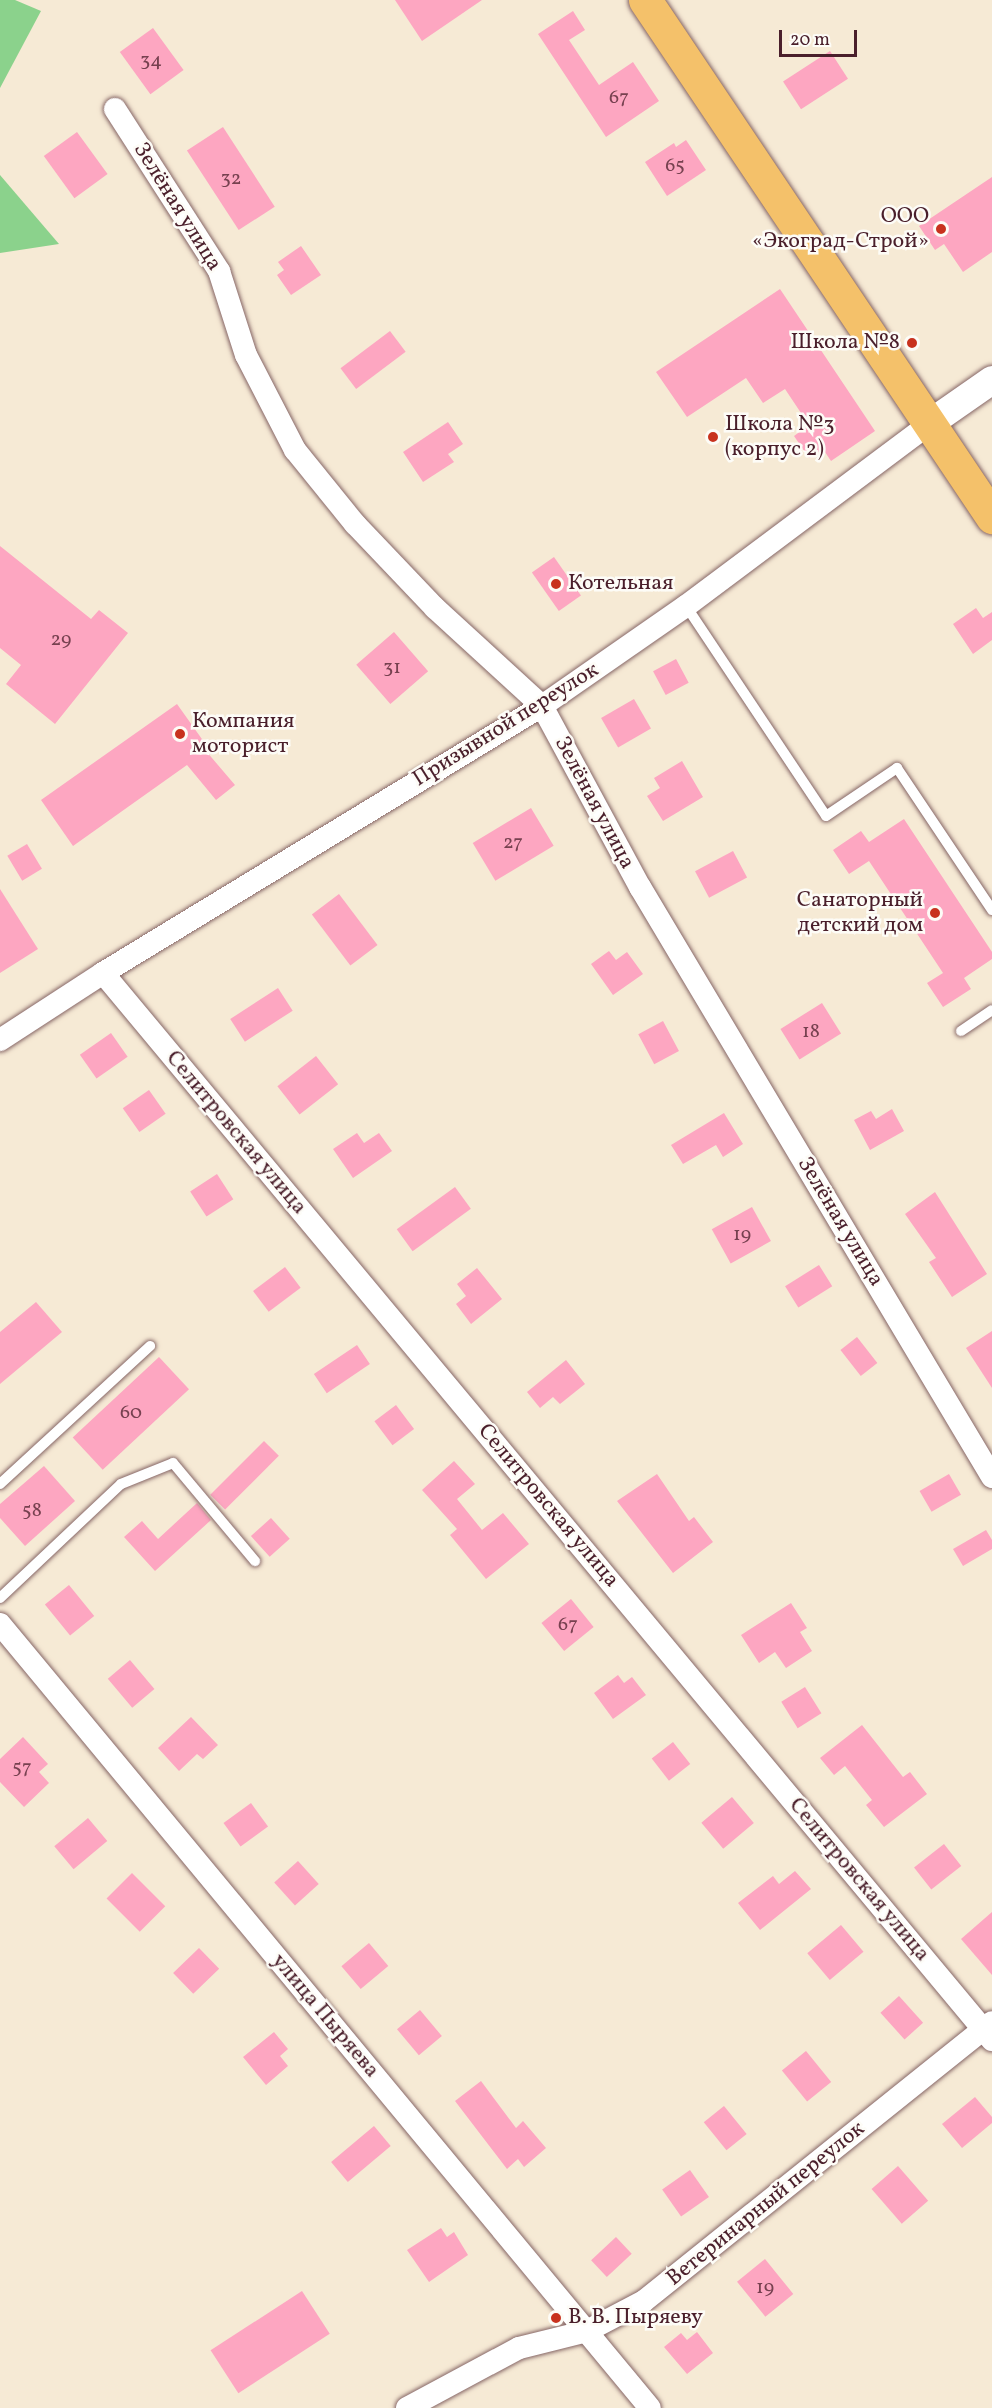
<!DOCTYPE html>
<html>
<head>
<meta charset="utf-8">
<style>
	body { margin:0 }
	#map { position:relative; width:992px; height:2408px; overflow:hidden; background:#f6ead5; font-family:Vollkorn,serif }
	div>[style] { position:absolute }
	[style*='--x'] { left:calc(var(--x)*1px); top:calc(var(--y)*1px); width:calc(var(--w)*1px); rotate:calc(var(--a)*1deg) }
	.green>* { inset:0; background:#8bd28c }
	.building>* { inset:0; background:#fda6c1; transform-origin:0 0 }
	.roads { filter:drop-shadow(0 0 2px #866666) drop-shadow(0 0 2px #866666) }
	.service>* { height:10px; margin:-5px; padding:0 5px; transform-origin:5px; border-radius:5px; background:#fff }
	.minor>* { height:22px; margin:-11px; padding:0 11px; transform-origin:11px; border-radius:11px; background:#fff }
	.tertiary>* { height:28px; margin:-14px; padding:0 14px; transform-origin:14px; border-radius:14px; background:#fff }
	.primary>* { height:33px; margin:-16.5px; padding:0 16.5px; transform-origin:16.5px; border-radius:16.5px; background:#f4c16a }
	.dots>* { width:16px; height:16px; translate:-50% -50%; box-sizing:border-box; border:3px solid #fdfcf7; border-radius:50% }
	span { translate:-50% -50%; white-space:nowrap; text-align:center; line-height:1.15; -webkit-text-stroke:5px #fdfcf7; paint-order:stroke }
	.number-label { font-size:20px; color:#774150 }
	.number-label span { -webkit-text-stroke-width:0 }
	.street-label { font-size:22px; color:#4a1f2b }
	.poi-label { font-size:22px; color:#4a1f2b }
	.right { translate:-100% -50%; text-align:right }
	.left { translate:0 -50%; text-align:left }
	.scale { position:absolute; left:779px; top:30px; width:78px; height:27px; box-sizing:border-box; border:3px solid #4a1f2b; border-top:0; padding-left:8px; font-size:18px; line-height:21px; white-space:nowrap; color:#4a1f2b; -webkit-text-stroke:4px #fdfcf7; paint-order:stroke }
</style>
</head>
<body>
<div id="map">
	<div class="green">
		<div style="clip-path:polygon(0 0,15px 0,41px 11px,0 88px)"></div>
		<div style="clip-path:polygon(0 175px,59px 244px,0 253px)"></div>
	</div>
	<div class="building">
		<div style="clip-path:polygon(395px 0,482px 0,422px 41px)"></div>
		<div style="clip-path:polygon(573px 11px,585px 30px,569px 40px,599px 85px,633px 62px,659px 101px,606px 137px,538px 34px)"></div>
		<div style="left:153px;top:28px;width:52px;height:41px;rotate:54deg"></div>
		<div style="left:830px;top:51px;width:33px;height:56px;rotate:57deg"></div>
		<div style="left:223px;top:127px;width:95px;height:43px;rotate:57deg"></div>
		<div style="left:77px;top:132px;width:52px;height:41px;rotate:54deg"></div>
		<div style="clip-path:polygon(686px 140px,706px 170px,667px 196px,645px 162px,674px 143px,676px 147px)"></div>
		<div style="clip-path:polygon(992px 177px,992px 252px,963px 272px,944px 244px,935px 250px,919px 226px)"></div>
		<div style="clip-path:polygon(301px 246px,321px 275px,291px 295px,277px 275px,284px 270px,278px 262px)"></div>
		<div style="clip-path:polygon(780px 289px,875px 431px,831px 461px,823px 449px,809px 458px,794px 436px,809px 425px,785px 389px,763px 403px,746px 378px,687px 417px,656px 372px)"></div>
		<div style="left:390px;top:331px;width:26px;height:62px;rotate:53deg"></div>
		<div style="clip-path:polygon(448px 422px,463px 444px,448px 454px,454px 462px,423px 482px,403px 452px)"></div>
		<div style="clip-path:polygon(0 546px,91px 619px,99px 610px,128px 633px,55px 724px,6px 684px,21px 665px,0 648px)"></div>
		<div style="left:554px;top:557px;width:47px;height:27px;rotate:55deg"></div>
		<div style="clip-path:polygon(976px 608px,983px 618px,992px 612px,992px 640px,973px 654px,953px 624px)"></div>
		<div style="left:394px;top:632px;width:52px;height:50px;rotate:49deg"></div>
		<div style="left:676px;top:659px;width:27px;height:26px;rotate:62deg"></div>
		<div style="left:634px;top:699px;width:34px;height:38px;rotate:60deg"></div>
		<div style="clip-path:polygon(177px 704px,209px 749px,206px 751px,235px 785px,216px 800px,187px 765px,73px 846px,41px 800px)"></div>
		<div style="clip-path:polygon(682px 761px,703px 797px,663px 821px,647px 796px,660px 788px,654px 778px)"></div>
		<div style="left:531px;top:808px;width:44px;height:68px;rotate:59deg"></div>
		<div style="clip-path:polygon(904px 819px,992px 952px,992px 959px,964px 978px,971px 989px,943px 1007px,927px 983px,943px 973px,869px 861px,849px 874px,833px 850px,861px 831px,869px 842px)"></div>
		<div style="left:27px;top:844px;width:29px;height:23px;rotate:59deg"></div>
		<div style="left:733px;top:851px;width:30px;height:43px;rotate:62deg"></div>
		<div style="clip-path:polygon(0 889px,38px 949px,0 973px)"></div>
		<div style="left:339px;top:894px;width:64px;height:34px;rotate:53deg"></div>
		<div style="clip-path:polygon(609px 951px,616px 960px,627px 952px,643px 974px,613px 995px,591px 964px)"></div>
		<div style="left:278px;top:988px;width:27px;height:57px;rotate:57deg"></div>
		<div style="left:822px;top:1003px;width:36px;height:49px;rotate:58deg"></div>
		<div style="left:663px;top:1021px;width:34px;height:28px;rotate:62deg"></div>
		<div style="left:111px;top:1033px;width:29px;height:38px;rotate:55deg"></div>
		<div style="left:316px;top:1056px;width:36px;height:49px;rotate:52deg"></div>
		<div style="left:149px;top:1090px;width:29px;height:32px;rotate:55deg"></div>
		<div style="clip-path:polygon(892px 1109px,904px 1131px,870px 1150px,854px 1120px,871px 1111px,876px 1119px)"></div>
		<div style="clip-path:polygon(724px 1113px,743px 1144px,723px 1157px,716px 1145px,683px 1164px,671px 1145px)"></div>
		<div style="clip-path:polygon(357px 1133px,364px 1143px,379px 1133px,392px 1151px,353px 1178px,333px 1149px)"></div>
		<div style="left:217px;top:1174px;width:30px;height:32px;rotate:57deg"></div>
		<div style="left:455px;top:1187px;width:27px;height:72px;rotate:54deg"></div>
		<div style="clip-path:polygon(935px 1192px,987px 1274px,952px 1297px,929px 1262px,936px 1258px,905px 1214px)"></div>
		<div style="left:752px;top:1207px;width:39px;height:46px;rotate:61deg"></div>
		<div style="left:819px;top:1265px;width:25px;height:40px;rotate:58deg"></div>
		<div style="left:285px;top:1267px;width:26px;height:40px;rotate:53deg"></div>
		<div style="clip-path:polygon(477px 1268px,502px 1299px,471px 1324px,456px 1304px,466px 1296px,457px 1284px)"></div>
		<div style="clip-path:polygon(36px 1302px,62px 1332px,0 1384px,0 1332px)"></div>
		<div style="clip-path:polygon(992px 1331px,992px 1388px,966px 1348px)"></div>
		<div style="left:857px;top:1337px;width:33px;height:21px;rotate:52deg"></div>
		<div style="left:357px;top:1345px;width:23px;height:52px;rotate:56deg"></div>
		<div style="left:159px;top:1357px;width:44px;height:118px;rotate:47deg"></div>
		<div style="clip-path:polygon(566px 1360px,585px 1384px,560px 1404px,553px 1397px,540px 1408px,527px 1392px)"></div>
		<div style="left:396px;top:1405px;width:30px;height:27px;rotate:53deg"></div>
		<div style="left:264px;top:1441px;width:21px;height:76px;rotate:45deg"></div>
		<div style="clip-path:polygon(454px 1461px,475px 1484px,457px 1499px,482px 1530px,503px 1513px,529px 1544px,486px 1579px,450px 1535px,457px 1529px,422px 1490px)"></div>
		<div style="clip-path:polygon(44px 1466px,75px 1501px,25px 1546px,0 1518px,0 1504px)"></div>
		<div style="clip-path:polygon(657px 1474px,689px 1521px,694px 1517px,713px 1542px,673px 1573px,617px 1501px)"></div>
		<div style="left:949px;top:1474px;width:24px;height:34px;rotate:60deg"></div>
		<div style="clip-path:polygon(197px 1503px,211px 1520px,155px 1571px,124px 1537px,142px 1521px,158px 1539px)"></div>
		<div style="left:271px;top:1518px;width:28px;height:27px;rotate:48deg"></div>
		<div style="clip-path:polygon(986px 1530px,992px 1540px,992px 1549px,963px 1566px,953px 1549px)"></div>
		<div style="left:69px;top:1585px;width:40px;height:31px;rotate:51deg"></div>
		<div style="left:571px;top:1599px;width:36px;height:38px;rotate:51deg"></div>
		<div style="clip-path:polygon(791px 1603px,807px 1628px,800px 1632px,812px 1651px,786px 1668px,775px 1652px,759px 1663px,741px 1635px)"></div>
		<div style="left:130px;top:1660px;width:38px;height:29px;rotate:50deg"></div>
		<div style="clip-path:polygon(618px 1675px,624px 1683px,632px 1677px,646px 1695px,613px 1719px,594px 1693px)"></div>
		<div style="left:805px;top:1687px;width:31px;height:28px;rotate:58deg"></div>
		<div style="clip-path:polygon(191px 1717px,218px 1745px,203px 1759px,197px 1754px,179px 1771px,158px 1748px)"></div>
		<div style="clip-path:polygon(862px 1725px,903px 1777px,910px 1772px,927px 1794px,884px 1827px,866px 1805px,872px 1800px,845px 1766px,834px 1775px,820px 1758px)"></div>
		<div style="clip-path:polygon(23px 1737px,48px 1764px,39px 1772px,49px 1783px,24px 1807px,0 1782px,0 1759px)"></div>
		<div style="left:673px;top:1742px;width:28px;height:27px;rotate:52deg"></div>
		<div style="left:732px;top:1797px;width:34px;height:40px;rotate:50deg"></div>
		<div style="left:251px;top:1803px;width:29px;height:34px;rotate:54deg"></div>
		<div style="left:88px;top:1818px;width:30px;height:44px;rotate:50deg"></div>
		<div style="left:944px;top:1844px;width:28px;height:38px;rotate:52deg"></div>
		<div style="left:298px;top:1861px;width:31px;height:32px;rotate:48deg"></div>
		<div style="clip-path:polygon(795px 1871px,811px 1889px,760px 1930px,738px 1903px,773px 1876px,779px 1884px)"></div>
		<div style="left:132px;top:1873px;width:47px;height:36px;rotate:45deg"></div>
		<div style="clip-path:polygon(992px 1912px,992px 1975px,961px 1939px)"></div>
		<div style="left:841px;top:1925px;width:35px;height:44px;rotate:50deg"></div>
		<div style="left:369px;top:1943px;width:30px;height:36px;rotate:50deg"></div>
		<div style="left:199px;top:1948px;width:29px;height:36px;rotate:46deg"></div>
		<div style="left:899px;top:1996px;width:36px;height:25px;rotate:48deg"></div>
		<div style="left:420px;top:2010px;width:34px;height:30px;rotate:50deg"></div>
		<div style="clip-path:polygon(274px 2032px,288px 2049px,280px 2056px,288px 2066px,266px 2085px,243px 2057px)"></div>
		<div style="left:806px;top:2051px;width:40px;height:31px;rotate:51deg"></div>
		<div style="clip-path:polygon(481px 2081px,516px 2128px,523px 2121px,546px 2148px,524px 2167px,518px 2159px,507px 2169px,455px 2101px)"></div>
		<div style="clip-path:polygon(975px 2097px,992px 2117px,992px 2123px,962px 2148px,942px 2124px)"></div>
		<div style="left:724px;top:2106px;width:36px;height:26px;rotate:51deg"></div>
		<div style="left:374px;top:2126px;width:26px;height:56px;rotate:50deg"></div>
		<div style="left:898px;top:2166px;width:46px;height:35px;rotate:49deg"></div>
		<div style="left:690px;top:2170px;width:33px;height:34px;rotate:55deg"></div>
		<div style="clip-path:polygon(441px 2228px,447px 2237px,454px 2232px,468px 2255px,429px 2282px,407px 2250px)"></div>
		<div style="left:616px;top:2237px;width:23px;height:34px;rotate:47deg"></div>
		<div style="left:765px;top:2259px;width:45px;height:36px;rotate:51deg"></div>
		<div style="left:302px;top:2291px;width:51px;height:109px;rotate:57deg"></div>
		<div style="clip-path:polygon(697px 2332px,713px 2353px,687px 2374px,664px 2347px,681px 2333px,687px 2340px)"></div>
	</div>
	<div class="roads">
		<div class="service">
			<div style="--x:686;--y:606;--w:252;--a:56.3"></div>
			<div style="--x:826;--y:816;--w:86;--a:-34.1"></div>
			<div style="--x:897;--y:768;--w:171;--a:56.2"></div>
			<div style="--x:961;--y:1031;--w:37;--a:-34"></div>
			<div style="--x:0;--y:1484;--w:204;--a:-42.6"></div>
			<div style="--x:0;--y:1598;--w:166;--a:-43.3"></div>
			<div style="--x:121;--y:1484;--w:56;--a:-22"></div>
			<div style="--x:173;--y:1463;--w:128;--a:50.1"></div>
		</div>
		<div class="minor">
			<div style="--x:115;--y:109;--w:193;--a:57.3"></div>
			<div style="--x:219;--y:271;--w:88;--a:72.2"></div>
			<div style="--x:246;--y:355;--w:107;--a:62.7"></div>
			<div style="--x:295;--y:450;--w:95;--a:51"></div>
			<div style="--x:355;--y:524;--w:116;--a:46.4"></div>
			<div style="--x:435;--y:608;--w:145;--a:42.5"></div>
			<div style="--x:542;--y:706;--w:206;--a:61.6"></div>
			<div style="--x:640;--y:887;--w:687;--a:59.18"></div>
			<div style="--x:103;--y:973;--w:1389;--a:50.2"></div>
			<div style="--x:0;--y:1040;--w:123;--a:-33"></div>
			<div style="--x:103;--y:973;--w:514;--a:-31.31"></div>
			<div style="--x:542;--y:706;--w:175;--a:-34.8"></div>
			<div style="--x:686;--y:606;--w:304;--a:-36.8"></div>
			<div style="--x:0;--y:1624;--w:1018;--a:50.34"></div>
			<div style="--x:407;--y:2408;--w:127;--a:-28.2"></div>
			<div style="--x:519;--y:2348;--w:70;--a:-14"></div>
			<div style="--x:587;--y:2331;--w:64;--a:-27.8"></div>
			<div style="--x:644;--y:2301;--w:446;--a:-38.7"></div>
		</div>
		<div class="tertiary">
			<div style="--x:929;--y:424;--w:77;--a:-34.9"></div>
		</div>
		<div class="primary">
			<div style="--x:645;--y:0;--w:623;--a:56.13"></div>
		</div>
	</div>
	<div class="dots">
		<div style="left:941px;top:229px;background:#c8321e"></div>
		<div style="left:912px;top:343px;background:#c8321e"></div>
		<div style="left:713px;top:437px;background:#c8321e"></div>
		<div style="left:556px;top:584px;background:#c8321e"></div>
		<div style="left:180px;top:734px;background:#c8321e"></div>
		<div style="left:935px;top:913px;background:#c8321e"></div>
		<div style="left:556px;top:2318px;background:#c8321e"></div>
	</div>
	<div class="number-label">
		<span style="left:151px;top:61px">34</span>
		<span style="left:619px;top:98px">67</span>
		<span style="left:675px;top:166px">65</span>
		<span style="left:231px;top:179px">32</span>
		<span style="left:61px;top:640px">29</span>
		<span style="left:392px;top:668px">31</span>
		<span style="left:513px;top:843px">27</span>
		<span style="left:811px;top:1032px">18</span>
		<span style="left:742px;top:1235px">19</span>
		<span style="left:131px;top:1413px">60</span>
		<span style="left:32px;top:1511px">58</span>
		<span style="left:568px;top:1625px">67</span>
		<span style="left:22px;top:1768px">57</span>
		<span style="left:765px;top:2288px">19</span>
	</div>
	<div class="street-label">
		<span style="left:177px;top:207px;rotate:58deg">Зелёная улица</span>
		<span style="left:506px;top:725px;rotate:-32deg">Призывной переулок</span>
		<span style="left:594px;top:803px;rotate:62deg">Зелёная улица</span>
		<span style="left:236px;top:1133px;rotate:50deg">Селитровская улица</span>
		<span style="left:840px;top:1222px;rotate:59deg">Зелёная улица</span>
		<span style="left:548px;top:1506px;rotate:50deg">Селитровская улица</span>
		<span style="left:859px;top:1880px;rotate:50deg">Селитровская улица</span>
		<span style="left:325px;top:2016px;rotate:50deg">улица Пыряева</span>
		<span style="left:766px;top:2204px;rotate:-39deg">Ветеринарный переулок</span>
	</div>
	<div class="poi-label">
		<span class="right" style="left:929px;top:229px">ООО<br>«Экоград-Строй»</span>
		<span class="right" style="left:900px;top:343px">Школа №8</span>
		<span class="left" style="left:725px;top:437px">Школа №3<br>(корпус 2)</span>
		<span class="left" style="left:568px;top:584px">Котельная</span>
		<span class="left" style="left:192px;top:734px">Компания<br>моторист</span>
		<span class="right" style="left:923px;top:913px">Санаторный<br>детский дом</span>
		<span class="left" style="left:568px;top:2318px">В. В. Пыряеву</span>
	</div>
	<div class="scale">20 m</div>
</div>
</body>
</html>
